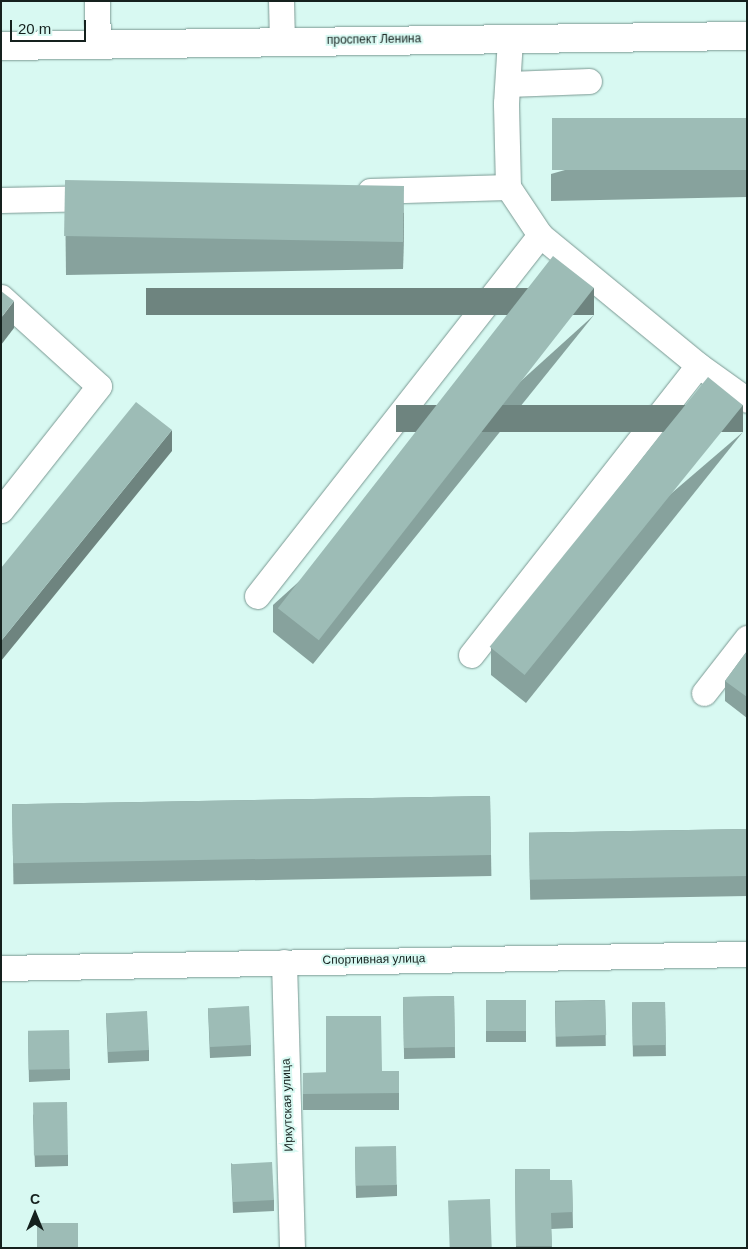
<!DOCTYPE html>
<html>
<head>
<meta charset="utf-8">
<style>
	body { margin:0 }
	#map { position:relative; width:748px; height:1249px; overflow:hidden; background:#d8f9f2; font-family:Helvetica,sans-serif }
	div>[style] { position:absolute }
	[style*='--x'] { left:calc(var(--x)*1px); top:calc(var(--y)*1px); width:calc(var(--w)*1px); rotate:calc(var(--a)*1deg) }
	.roads { filter:drop-shadow(0 0 1px #7a9892) drop-shadow(0 0 1px #7a9892) }
	.minor>* { height:25px; margin:-12.5px; padding:0 12.5px; transform-origin:12.5px; border-radius:12.5px; background:#fff }
	.major>* { height:28px; margin:-14px; padding:0 14px; transform-origin:14px; border-radius:14px; background:#fff }
	.wall>* { inset:0; background:#87a29d; transform-origin:0 0 }
	.shaded-wall>* { inset:0; background:#6e847f; transform-origin:0 0 }
	.building>* { inset:0; background:#9dbcb6; transform-origin:0 0 }
	span { translate:-50% -50%; white-space:nowrap; text-align:center; line-height:1.15; -webkit-text-stroke:4px #d8f9f2; paint-order:stroke }
	.street-label { font-size:12px; color:#15211e }
	.frame { position:absolute; inset:0; border:2px solid #15211e; pointer-events:none }
	.north { position:absolute; left:10px; top:1189px; width:50px; height:50px; -webkit-text-stroke:4px #d8f9f2; paint-order:stroke; rotate:0deg; font-size:14px; font-weight:700; line-height:20px; text-align:center; color:#15211e }
	.north::after { content:''; display:block; margin:auto; width:18px; height:22px; background:#15211e; clip-path:polygon(50% 0,100% 100%,50% 72%,0 100%) }
	.scale { position:absolute; left:10px; top:20px; width:76px; height:22px; box-sizing:border-box; border:2px solid #15211e; border-top:0; padding-left:6px; font-size:15px; line-height:18px; white-space:nowrap; color:#15211e; -webkit-text-stroke:4px #d8f9f2; paint-order:stroke }
</style>
</head>
<body>
<div id="map">
	<div class="roads">
		<div class="minor">
			<div style="--x:97;--y:1;--w:43;--a:88.7"></div>
			<div style="--x:281;--y:1;--w:40;--a:88.6"></div>
			<div style="--x:508;--y:84;--w:81;--a:-2.1"></div>
			<div style="--x:508;--y:187;--w:84;--a:-91.4"></div>
			<div style="--x:506;--y:103;--w:64;--a:-86.4"></div>
			<div style="--x:370;--y:191;--w:138;--a:-1.7"></div>
			<div style="--x:508;--y:187;--w:58;--a:56.3"></div>
			<div style="--x:540;--y:235;--w:205;--a:39.4"></div>
			<div style="--x:698;--y:365;--w:60;--a:35.5"></div>
			<div style="--x:1;--y:200;--w:97;--a:-1.2"></div>
			<div style="--x:1;--y:297;--w:132;--a:42.2"></div>
			<div style="--x:99;--y:386;--w:158;--a:128.3"></div>
			<div style="--x:257;--y:596;--w:459;--a:-51.9"></div>
			<div style="--x:471;--y:655;--w:368;--a:-51.9"></div>
			<div style="--x:704;--y:693;--w:70;--a:-52"></div>
			<div style="--x:284;--y:962;--w:286;--a:88.4"></div>
			<div style="--x:1;--y:968;--w:746;--a:-1.08"></div>
		</div>
		<div class="major">
			<div style="--x:1;--y:46;--w:746;--a:-0.77"></div>
		</div>
	</div>
	<div class="wall">
		<div style="clip-path:polygon(747px 118px,747px 197px,551px 201px,551px 174px)"></div>
		<div style="clip-path:polygon(65px 191px,404px 213px,403px 269px,66px 275px)"></div>
		<div style="clip-path:polygon(594px 315px,313px 664px,273px 632px,273px 605px)"></div>
		<div style="clip-path:polygon(743px 432px,526px 703px,491px 675px,491px 648px)"></div>
		<div style="clip-path:polygon(747px 651px,747px 718px,725px 701px,725px 681px)"></div>
		<div style="left:490px;top:796px;width:80px;height:478px;rotate:89deg"></div>
		<div style="left:746px;top:829px;width:67px;height:217px;rotate:89deg"></div>
		<div style="left:454px;top:996px;width:62px;height:51px;rotate:89deg"></div>
		<div style="left:486px;top:1000px;width:40px;height:42px"></div>
		<div style="left:605px;top:1000px;width:46px;height:50px;rotate:89deg"></div>
		<div style="left:665px;top:1002px;width:54px;height:33px;rotate:89deg"></div>
		<div style="clip-path:polygon(208px 1008px,251px 1045px,251px 1056px,210px 1058px)"></div>
		<div style="clip-path:polygon(106px 1013px,149px 1050px,149px 1061px,108px 1063px)"></div>
		<div style="clip-path:polygon(28px 1032px,70px 1069px,70px 1080px,29px 1082px)"></div>
		<div style="clip-path:polygon(382px 1071px,399px 1071px,399px 1110px,303px 1110px,303px 1073px)"></div>
		<div style="clip-path:polygon(33px 1114px,68px 1155px,68px 1166px,35px 1167px)"></div>
		<div style="clip-path:polygon(355px 1148px,397px 1185px,397px 1196px,356px 1198px)"></div>
		<div style="clip-path:polygon(231px 1163px,274px 1200px,274px 1211px,233px 1213px)"></div>
		<div style="clip-path:polygon(515px 1169px,550px 1180px,572px 1180px,573px 1228px,551px 1229px,552px 1248px,516px 1248px)"></div>
	</div>
	<div class="shaded-wall">
		<div style="clip-path:polygon(404px 186px,404px 213px,403px 269px,403px 242px)"></div>
		<div style="left:594px;top:288px;width:27px;height:448px;rotate:90deg"></div>
		<div style="clip-path:polygon(14px 301px,14px 328px,1px 345px,1px 318px)"></div>
		<div style="left:743px;top:405px;width:27px;height:347px;rotate:90deg"></div>
		<div style="clip-path:polygon(172px 430px,172px 451px,1px 661px,1px 641px)"></div>
	</div>
	<div class="building">
		<div style="left:747px;top:118px;width:52px;height:195px;rotate:90deg"></div>
		<div style="left:404px;top:186px;width:56px;height:339px;rotate:91deg"></div>
		<div style="left:553px;top:256px;width:52px;height:447px;rotate:38deg"></div>
		<div style="clip-path:polygon(1px 291px,14px 301px,1px 318px)"></div>
		<div style="left:708px;top:377px;width:45px;height:347px;rotate:39deg"></div>
		<div style="clip-path:polygon(136px 402px,172px 430px,1px 641px,1px 568px)"></div>
		<div style="clip-path:polygon(747px 651px,747px 697px,725px 681px)"></div>
		<div style="left:490px;top:796px;width:59px;height:478px;rotate:89deg"></div>
		<div style="left:746px;top:829px;width:47px;height:217px;rotate:89deg"></div>
		<div style="left:454px;top:996px;width:51px;height:51px;rotate:89deg"></div>
		<div style="left:486px;top:1000px;width:40px;height:31px"></div>
		<div style="left:605px;top:1000px;width:35px;height:50px;rotate:88deg"></div>
		<div style="left:665px;top:1002px;width:43px;height:33px;rotate:89deg"></div>
		<div style="left:249px;top:1006px;width:39px;height:41px;rotate:87deg"></div>
		<div style="left:147px;top:1011px;width:39px;height:41px;rotate:87deg"></div>
		<div style="clip-path:polygon(326px 1016px,381px 1016px,382px 1071px,399px 1071px,399px 1093px,303px 1094px,303px 1073px,326px 1073px)"></div>
		<div style="left:69px;top:1030px;width:39px;height:41px;rotate:89deg"></div>
		<div style="left:67px;top:1102px;width:53px;height:34px;rotate:89deg"></div>
		<div style="left:396px;top:1146px;width:39px;height:41px;rotate:89deg"></div>
		<div style="left:272px;top:1162px;width:38px;height:41px;rotate:87deg"></div>
		<div style="clip-path:polygon(515px 1169px,550px 1169px,550px 1180px,572px 1180px,573px 1212px,551px 1213px,552px 1246px,516px 1246px)"></div>
		<div style="left:490px;top:1199px;width:49px;height:42px;rotate:88deg"></div>
		<div style="left:78px;top:1223px;width:25px;height:41px;rotate:90deg"></div>
	</div>
	<div class="street-label">
		<span style="left:374px;top:40px;rotate:-1deg">проспект Ленина</span>
		<span style="left:374px;top:960px;rotate:-1deg">Спортивная улица</span>
		<span style="left:288px;top:1105px;rotate:-92deg">Иркутская улица</span>
	</div>
	<div class="frame"></div>
	<div class="north">С</div>
	<div class="scale">20 m</div>
</div>
</body>
</html>
